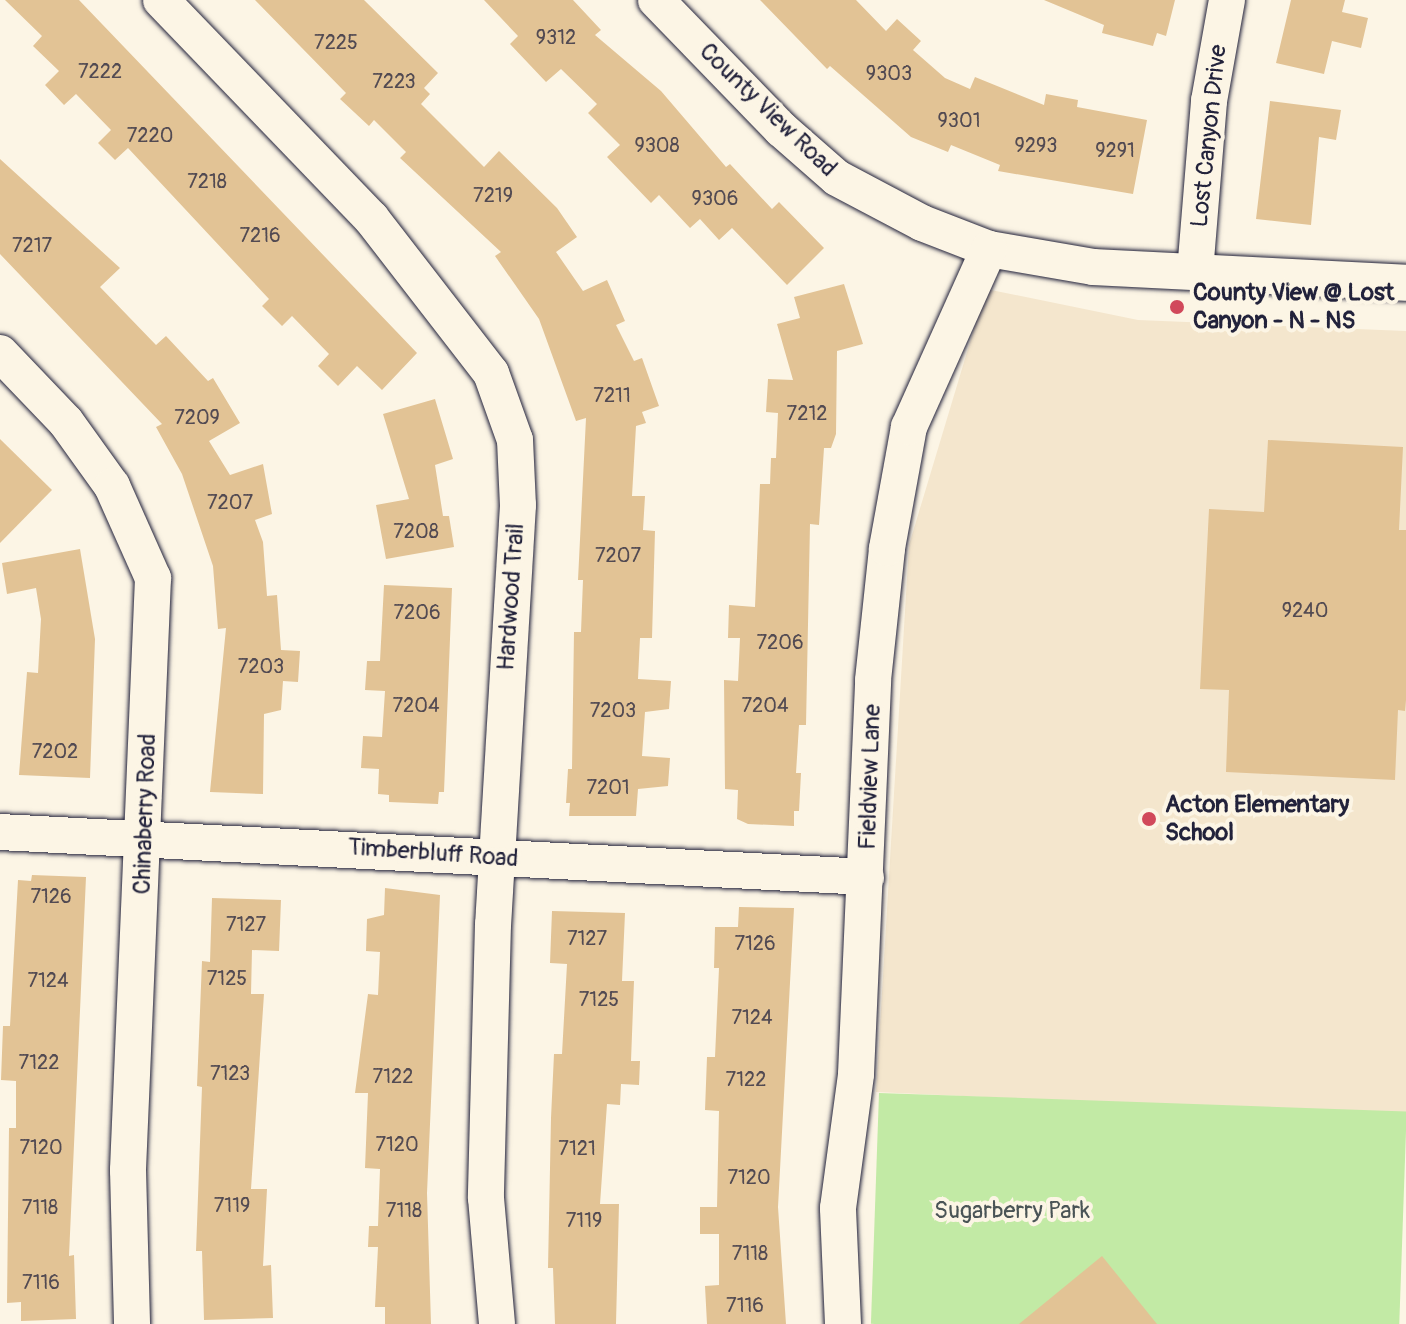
<!DOCTYPE html>
<html>
<head>
<meta charset="utf-8">
<style>
	body { margin:0 }
	#map { position:relative; width:1406px; height:1324px; overflow:hidden; background:#fcf5e5; font-family:Pangolin,sans-serif }
	div>[style] { position:absolute }
	[style*='--x'] { left:calc(var(--x)*1px); top:calc(var(--y)*1px); width:calc(var(--w)*1px); rotate:calc(var(--a)*1deg) }
	.built>* { inset:0; background:#f4e6cd }
	.green>* { inset:0; background:#c2eaa5; transform-origin:0 0 }
	.building>* { inset:0; background:#e2c395 }
	.roads { filter:drop-shadow(0 0 2px #22223b) drop-shadow(0 0 2px #22223b) }
	.minor>* { height:36px; margin:-18px; padding:0 18px; transform-origin:18px; border-radius:18px; background:#fcf5e5 }
	.dots>* { width:22px; height:22px; translate:-50% -50%; box-sizing:border-box; border:4px solid #fcf5e5; border-radius:50% }
	span { translate:-50% -50%; white-space:nowrap; text-align:center; line-height:1.15; -webkit-text-stroke:8px #fcf5e5; paint-order:stroke }
	.number-label { font-size:20px; color:#524a52 }
	.number-label span { -webkit-text-stroke-width:0 }
	.street-label { font-size:24px; color:#22223b }
	.poi-label { font-size:24px; color:#22223b; font-weight:700 }
	.left { translate:0 -50%; text-align:left }
	.park-label { font-size:24px; color:#4a5456 }
</style>
</head>
<body>
<div id="map">
	<div class="built">
		<div style="clip-path:polygon(986px 289px,1138px 320px,1406px 331px,1406px 1116px,876px 1092px,909px 545px)"></div>
	</div>
	<div class="green">
		<div style="left:879px;top:1093px;width:528px;height:231px;rotate:2deg"></div>
	</div>
	<div class="building">
		<div style="clip-path:polygon(5px 0,79px 0,417px 353px,382px 390px,357px 366px,338px 386px,318px 366px,329px 354px,292px 316px,282px 326px,262px 306px,269px 299px,128px 148px,115px 160px,98px 143px,111px 130px,76px 94px,64px 105px,45px 85px,59px 71px,33px 46px,42px 36px)"></div>
		<div style="clip-path:polygon(255px 0,364px 0,438px 73px,424px 88px,430px 94px,421px 104px,484px 167px,499px 151px,557px 208px,577px 237px,556px 252px,583px 291px,607px 280px,625px 321px,616px 325px,634px 361px,642px 358px,659px 406px,642px 412px,646px 423px,636px 426px,632px 496px,645px 496px,643px 530px,655px 531px,652px 638px,640px 638px,638px 679px,671px 681px,669px 709px,645px 712px,642px 756px,670px 758px,668px 786px,638px 789px,636px 816px,569px 816px,570px 803px,566px 803px,568px 769px,572px 769px,574px 632px,581px 632px,583px 580px,578px 580px,586px 418px,576px 421px,539px 319px,495px 256px,501px 252px,400px 158px,406px 152px,374px 120px,369px 126px,340px 99px,346px 93px)"></div>
		<div style="clip-path:polygon(484px 0,573px 0,601px 30px,595px 35px,661px 91px,726px 167px,730px 164px,772px 209px,779px 202px,824px 248px,787px 285px,732px 228px,719px 240px,700px 219px,690px 228px,659px 195px,651px 203px,607px 157px,620px 145px,588px 113px,597px 104px,561px 69px,546px 82px,510px 44px,518px 36px)"></div>
		<div style="clip-path:polygon(760px 0,856px 0,886px 31px,897px 19px,921px 41px,913px 50px,945px 78px,970px 89px,975px 77px,1044px 105px,1046px 94px,1078px 100px,1077px 107px,1147px 120px,1133px 194px,998px 171px,1000px 165px,951px 145px,948px 152px,911px 137px,830px 66px,827px 69px)"></div>
		<div style="clip-path:polygon(1044px 0,1175px 0,1166px 36px,1157px 33px,1153px 46px,1102px 33px,1104px 25px)"></div>
		<div style="clip-path:polygon(1291px 0,1345px 0,1342px 12px,1368px 18px,1361px 48px,1332px 41px,1324px 74px,1276px 63px)"></div>
		<div style="clip-path:polygon(1270px 101px,1341px 110px,1336px 140px,1319px 137px,1311px 225px,1256px 219px)"></div>
		<div style="clip-path:polygon(0 159px,120px 268px,100px 287px,156px 345px,166px 336px,208px 381px,213px 378px,240px 423px,209px 441px,230px 475px,263px 464px,272px 514px,255px 520px,263px 542px,267px 596px,277px 595px,281px 650px,300px 651px,298px 682px,283px 681px,281px 710px,264px 714px,263px 794px,210px 792px,226px 628px,218px 629px,213px 566px,182px 474px,156px 427px,162px 424px,0 254px)"></div>
		<div style="clip-path:polygon(844px 284px,863px 344px,837px 351px,836px 434px,831px 448px,824px 448px,819px 525px,810px 524px,806px 725px,799px 725px,796px 773px,801px 773px,799px 811px,794px 811px,794px 826px,748px 824px,737px 819px,738px 790px,725px 789px,724px 680px,738px 681px,740px 638px,728px 638px,729px 605px,755px 607px,760px 484px,770px 484px,771px 458px,776px 458px,778px 413px,766px 412px,768px 379px,793px 380px,777px 324px,800px 318px,794px 297px)"></div>
		<div style="clip-path:polygon(435px 399px,453px 459px,435px 465px,443px 516px,449px 516px,454px 547px,386px 559px,376px 505px,409px 499px,383px 414px)"></div>
		<div style="clip-path:polygon(0 439px,52px 490px,0 543px)"></div>
		<div style="clip-path:polygon(1268px 440px,1403px 447px,1399px 530px,1406px 530px,1406px 700px,1405px 711px,1398px 710px,1395px 780px,1226px 772px,1229px 690px,1200px 689px,1209px 509px,1264px 512px)"></div>
		<div style="clip-path:polygon(80px 549px,95px 639px,90px 778px,19px 775px,27px 672px,38px 673px,41px 619px,36px 588px,7px 594px,2px 563px)"></div>
		<div style="clip-path:polygon(384px 585px,452px 588px,444px 792px,439px 792px,438px 804px,389px 802px,389px 795px,378px 794px,379px 769px,361px 768px,363px 736px,382px 737px,385px 691px,365px 690px,367px 661px,380px 661px)"></div>
		<div style="clip-path:polygon(32px 875px,86px 877px,69px 1256px,74px 1255px,76px 1319px,21px 1321px,21px 1302px,7px 1303px,9px 1128px,16px 1128px,16px 1081px,1px 1080px,3px 1026px,10px 1026px,18px 880px,31px 881px)"></div>
		<div style="clip-path:polygon(385px 888px,440px 895px,427px 1193px,431px 1324px,385px 1324px,385px 1307px,375px 1307px,378px 1247px,368px 1247px,369px 1226px,378px 1226px,380px 1169px,365px 1168px,368px 1093px,355px 1093px,368px 994px,378px 995px,380px 952px,366px 951px,367px 919px,384px 915px)"></div>
		<div style="clip-path:polygon(212px 898px,281px 900px,279px 951px,252px 950px,251px 994px,264px 994px,251px 1189px,267px 1189px,263px 1266px,271px 1265px,273px 1318px,204px 1320px,202px 1251px,196px 1251px,202px 1087px,197px 1086px,202px 961px,210px 962px)"></div>
		<div style="clip-path:polygon(739px 907px,794px 908px,778px 1207px,786px 1324px,707px 1324px,705px 1286px,719px 1285px,719px 1234px,700px 1234px,700px 1207px,717px 1207px,719px 1111px,705px 1110px,707px 1057px,715px 1057px,719px 968px,714px 968px,715px 927px,738px 927px)"></div>
		<div style="clip-path:polygon(552px 911px,625px 913px,622px 981px,634px 981px,631px 1061px,640px 1061px,639px 1085px,621px 1084px,620px 1105px,607px 1104px,600px 1204px,619px 1204px,616px 1324px,555px 1324px,553px 1268px,548px 1268px,551px 1118px,554px 1054px,562px 1054px,567px 964px,550px 963px)"></div>
		<div style="clip-path:polygon(1102px 1256px,1157px 1324px,1019px 1324px)"></div>
	</div>
	<div class="roads">
		<div class="minor">
			<div style="--x:161;--y:0;--w:303;--a:46.1"></div>
			<div style="--x:371;--y:218;--w:196;--a:52.3"></div>
			<div style="--x:491;--y:373;--w:71;--a:70.3"></div>
			<div style="--x:515;--y:440;--w:65;--a:87.4"></div>
			<div style="--x:518;--y:505;--w:420;--a:93.4"></div>
			<div style="--x:493;--y:924;--w:274;--a:91.5"></div>
			<div style="--x:486;--y:1198;--w:126;--a:85"></div>
			<div style="--x:656;--y:0;--w:180;--a:45.9"></div>
			<div style="--x:781;--y:129;--w:74;--a:41.2"></div>
			<div style="--x:837;--y:178;--w:96;--a:27.9"></div>
			<div style="--x:922;--y:223;--w:72;--a:21.2"></div>
			<div style="--x:989;--y:249;--w:106;--a:9.8"></div>
			<div style="--x:1093;--y:267;--w:313;--a:2.9"></div>
			<div style="--x:1195;--y:272;--w:172;--a:-85.3"></div>
			<div style="--x:1209;--y:101;--w:103;--a:-79.9"></div>
			<div style="--x:0;--y:353;--w:95;--a:46.3"></div>
			<div style="--x:66;--y:422;--w:79;--a:54.3"></div>
			<div style="--x:112;--y:486;--w:101;--a:66"></div>
			<div style="--x:153;--y:578;--w:593;--a:92.42"></div>
			<div style="--x:128;--y:1170;--w:154;--a:88.5"></div>
			<div style="--x:0;--y:832;--w:867;--a:2.97"></div>
			<div style="--x:843;--y:1324;--w:116;--a:-92.5"></div>
			<div style="--x:838;--y:1208;--w:135;--a:-82.3"></div>
			<div style="--x:856;--y:1074;--w:394;--a:-87.5"></div>
			<div style="--x:873;--y:680;--w:133;--a:-83.9"></div>
			<div style="--x:887;--y:548;--w:123;--a:-79.7"></div>
			<div style="--x:909;--y:427;--w:195;--a:-65.8"></div>
		</div>
	</div>
	<div class="dots">
		<div style="left:1177px;top:307px;background:#d1495b"></div>
		<div style="left:1149px;top:819px;background:#d1495b"></div>
	</div>
	<div class="number-label">
		<span style="left:556px;top:37px">9312</span>
		<span style="left:336px;top:42px">7225</span>
		<span style="left:100px;top:71px">7222</span>
		<span style="left:889px;top:73px">9303</span>
		<span style="left:394px;top:81px">7223</span>
		<span style="left:959px;top:120px">9301</span>
		<span style="left:150px;top:135px">7220</span>
		<span style="left:657px;top:145px">9308</span>
		<span style="left:1036px;top:145px">9293</span>
		<span style="left:1115px;top:150px">9291</span>
		<span style="left:207px;top:181px">7218</span>
		<span style="left:493px;top:195px">7219</span>
		<span style="left:715px;top:198px">9306</span>
		<span style="left:260px;top:235px">7216</span>
		<span style="left:32px;top:245px">7217</span>
		<span style="left:612px;top:395px">7211</span>
		<span style="left:807px;top:413px">7212</span>
		<span style="left:197px;top:417px">7209</span>
		<span style="left:230px;top:502px">7207</span>
		<span style="left:416px;top:531px">7208</span>
		<span style="left:618px;top:555px">7207</span>
		<span style="left:1305px;top:610px">9240</span>
		<span style="left:417px;top:612px">7206</span>
		<span style="left:780px;top:642px">7206</span>
		<span style="left:261px;top:666px">7203</span>
		<span style="left:416px;top:705px">7204</span>
		<span style="left:765px;top:705px">7204</span>
		<span style="left:613px;top:710px">7203</span>
		<span style="left:55px;top:751px">7202</span>
		<span style="left:608px;top:787px">7201</span>
		<span style="left:51px;top:896px">7126</span>
		<span style="left:246px;top:924px">7127</span>
		<span style="left:587px;top:938px">7127</span>
		<span style="left:755px;top:943px">7126</span>
		<span style="left:227px;top:978px">7125</span>
		<span style="left:48px;top:980px">7124</span>
		<span style="left:599px;top:999px">7125</span>
		<span style="left:752px;top:1017px">7124</span>
		<span style="left:39px;top:1062px">7122</span>
		<span style="left:230px;top:1073px">7123</span>
		<span style="left:393px;top:1076px">7122</span>
		<span style="left:746px;top:1079px">7122</span>
		<span style="left:397px;top:1144px">7120</span>
		<span style="left:41px;top:1147px">7120</span>
		<span style="left:577px;top:1148px">7121</span>
		<span style="left:749px;top:1177px">7120</span>
		<span style="left:232px;top:1205px">7119</span>
		<span style="left:40px;top:1207px">7118</span>
		<span style="left:404px;top:1210px">7118</span>
		<span style="left:584px;top:1220px">7119</span>
		<span style="left:750px;top:1253px">7118</span>
		<span style="left:41px;top:1282px">7116</span>
		<span style="left:745px;top:1305px">7116</span>
	</div>
	<div class="street-label">
		<span style="left:768px;top:110px;rotate:44deg">County View Road</span>
		<span style="left:1209px;top:136px;rotate:-84deg">Lost Canyon Drive</span>
		<span style="left:511px;top:597px;rotate:-86deg">Hardwood Trail</span>
		<span style="left:870px;top:777px;rotate:-88deg">Fieldview Lane</span>
		<span style="left:145px;top:814px;rotate:-88deg">Chinaberry Road</span>
		<span style="left:433px;top:853px;rotate:4deg">Timberbluff Road</span>
	</div>
	<div class="poi-label">
		<span class="left" style="left:1193px;top:307px">County View @ Lost<br>Canyon - N - NS</span>
		<span class="left" style="left:1165px;top:819px">Acton Elementary<br>School</span>
	</div>
	<div class="park-label">
		<span style="left:1012px;top:1211px">Sugarberry Park</span>
	</div>
</div>
</body>
</html>
